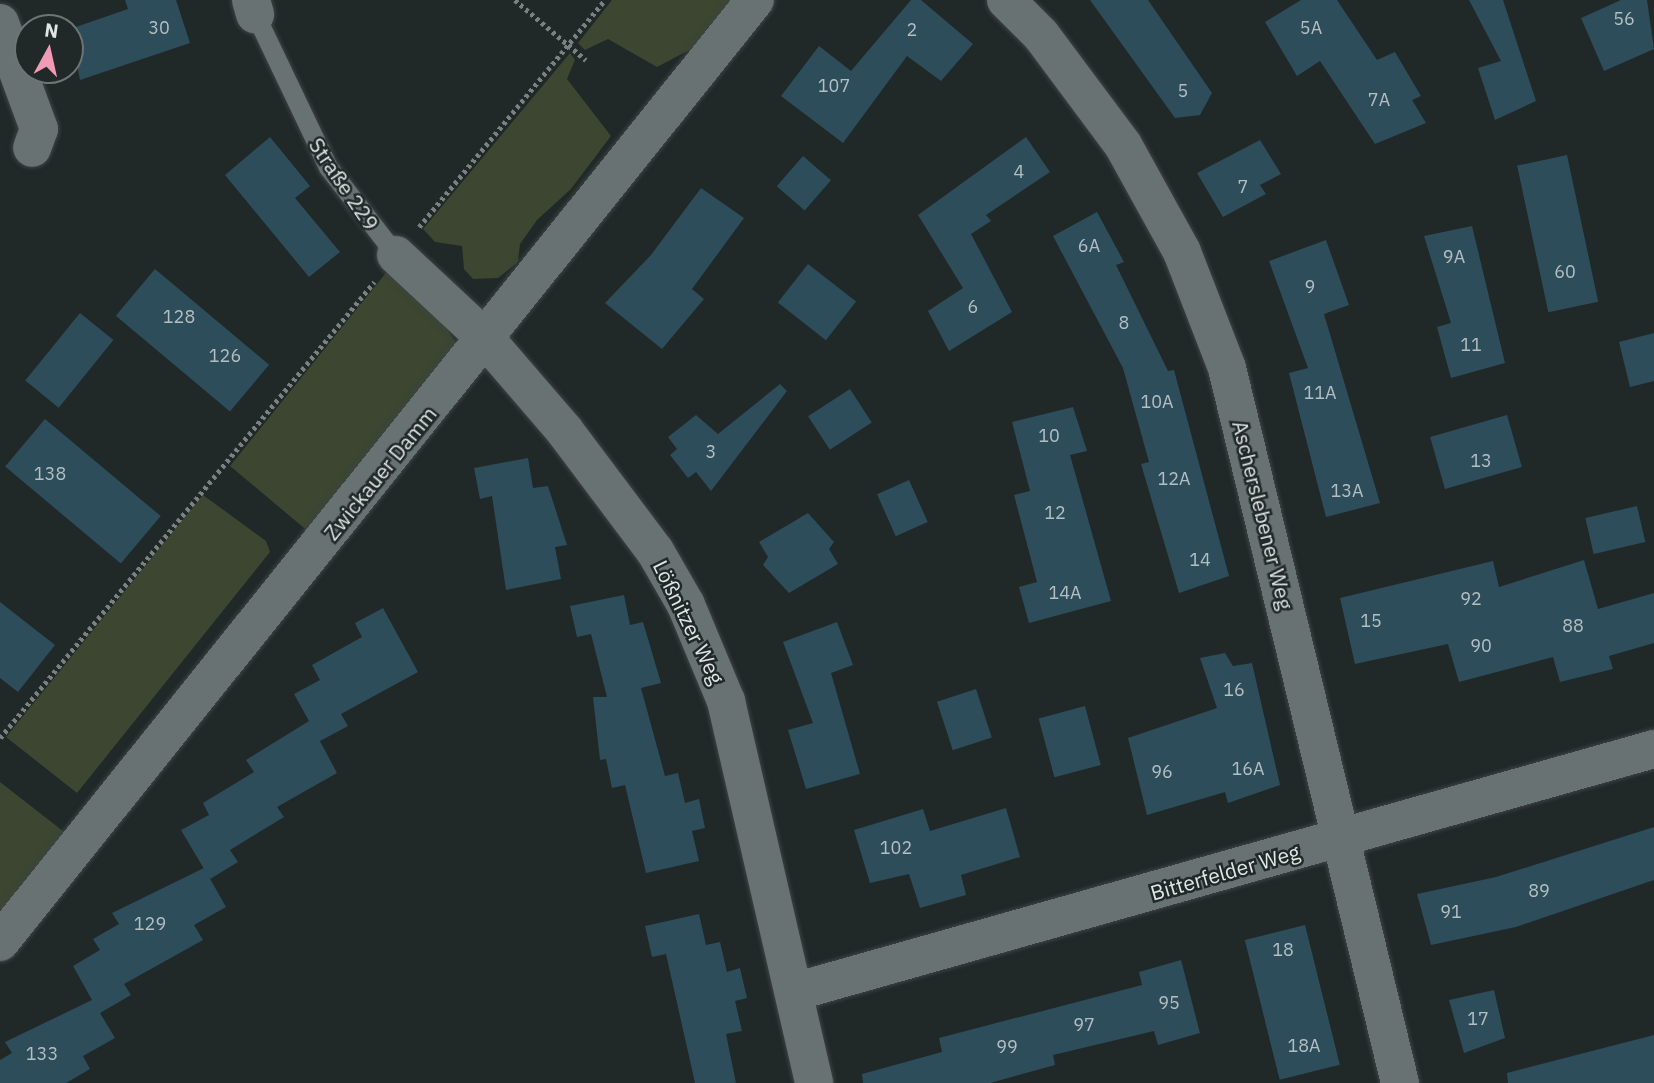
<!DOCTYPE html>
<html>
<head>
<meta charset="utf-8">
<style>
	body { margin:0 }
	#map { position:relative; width:1654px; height:1083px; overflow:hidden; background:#202828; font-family:"IBM Plex Sans",sans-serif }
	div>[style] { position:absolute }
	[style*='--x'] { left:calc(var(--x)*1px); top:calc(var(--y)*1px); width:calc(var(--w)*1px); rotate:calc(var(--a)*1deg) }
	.green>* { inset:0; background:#3c4631 }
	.building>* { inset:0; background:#2d4d5b; transform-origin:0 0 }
	.path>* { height:4.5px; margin-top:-2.25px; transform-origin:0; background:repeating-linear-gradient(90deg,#7b8181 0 3.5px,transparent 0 7px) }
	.roads { filter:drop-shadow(0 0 2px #3d4443) drop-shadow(0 0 2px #3d4443) }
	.service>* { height:19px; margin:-9.5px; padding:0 9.5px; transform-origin:9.5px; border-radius:9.5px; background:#697272 }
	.minor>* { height:38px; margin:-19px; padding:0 19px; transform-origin:19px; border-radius:19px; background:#697272 }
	span { translate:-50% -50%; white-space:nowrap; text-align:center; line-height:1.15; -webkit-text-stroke:5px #202828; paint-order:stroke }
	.number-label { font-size:18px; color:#b3bfc2 }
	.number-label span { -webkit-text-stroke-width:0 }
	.street-label { font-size:21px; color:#e0e5e5 }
	.north { position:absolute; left:14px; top:14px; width:70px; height:70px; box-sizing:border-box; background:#202828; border:2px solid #6d7474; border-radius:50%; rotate:8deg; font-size:19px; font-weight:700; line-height:28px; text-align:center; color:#e0e5e5 }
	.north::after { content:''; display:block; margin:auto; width:24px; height:32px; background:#f09ab5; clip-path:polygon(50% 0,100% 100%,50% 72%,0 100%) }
</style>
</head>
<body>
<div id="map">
	<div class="green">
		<div style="clip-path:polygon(612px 0,732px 0,693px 48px,657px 67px,608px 39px,585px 50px,578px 43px)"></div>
		<div style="clip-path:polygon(570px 53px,575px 60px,567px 79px,611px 136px,571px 189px,537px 220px,520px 244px,518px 262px,498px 278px,473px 279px,464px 269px,462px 246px,435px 242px,423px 229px)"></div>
		<div style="clip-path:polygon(389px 269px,441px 320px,458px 346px,310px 533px,230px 466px)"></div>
		<div style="clip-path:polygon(203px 495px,266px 541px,270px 552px,77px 793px,6px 737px)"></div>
		<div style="clip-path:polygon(0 782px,72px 838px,0 927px)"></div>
	</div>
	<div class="building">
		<div style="clip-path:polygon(125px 0,176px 0,190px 43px,80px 80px,70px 29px,128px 9px)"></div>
		<div style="clip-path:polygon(911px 0,921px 0,973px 44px,941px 81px,907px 56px,843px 143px,781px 96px,819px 46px,851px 71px)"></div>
		<div style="clip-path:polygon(1090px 0,1148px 0,1212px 93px,1200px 115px,1175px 118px)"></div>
		<div style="clip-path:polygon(1301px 0,1337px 0,1377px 60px,1395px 52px,1421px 96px,1412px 100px,1426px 123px,1375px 144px,1320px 61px,1297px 76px,1265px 22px)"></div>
		<div style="clip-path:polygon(1469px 0,1503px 0,1536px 101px,1495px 120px,1478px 68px,1501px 61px)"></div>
		<div style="clip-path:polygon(1621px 0,1647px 0,1654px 49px,1604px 71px,1581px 18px)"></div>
		<div style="clip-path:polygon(270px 137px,310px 186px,295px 198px,340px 252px,309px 277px,225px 175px)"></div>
		<div style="clip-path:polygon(1026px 137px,1050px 172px,986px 215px,991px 221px,971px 234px,1012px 312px,949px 351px,928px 311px,963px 288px,918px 215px)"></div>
		<div style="clip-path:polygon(1260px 140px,1281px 174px,1260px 185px,1266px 194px,1223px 217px,1197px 173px)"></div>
		<div style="left:1567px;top:155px;width:150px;height:51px;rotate:78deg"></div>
		<div style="left:803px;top:156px;width:37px;height:40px;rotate:41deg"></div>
		<div style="clip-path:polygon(701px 188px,744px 218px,692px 289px,704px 299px,662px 349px,605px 303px,651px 255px)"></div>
		<div style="clip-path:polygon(1097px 212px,1124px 262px,1116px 265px,1168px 371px,1174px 370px,1229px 576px,1179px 593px,1141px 464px,1149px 462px,1123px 368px,1053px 236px)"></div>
		<div style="clip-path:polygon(1472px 226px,1505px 363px,1451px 378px,1437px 327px,1451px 323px,1424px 236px)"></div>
		<div style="clip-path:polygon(1326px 240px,1349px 305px,1324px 314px,1380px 503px,1326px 517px,1289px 373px,1308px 368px,1269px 261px)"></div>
		<div style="left:808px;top:264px;width:61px;height:49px;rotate:38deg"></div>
		<div style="left:155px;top:269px;width:149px;height:61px;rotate:40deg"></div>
		<div style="left:80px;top:313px;width:43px;height:87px;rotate:39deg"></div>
		<div style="clip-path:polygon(1654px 333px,1654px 381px,1630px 387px,1619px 342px)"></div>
		<div style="clip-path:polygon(780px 384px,787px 391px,711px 491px,696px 472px,688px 478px,670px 455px,677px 449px,668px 437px,696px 415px,718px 434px)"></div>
		<div style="left:850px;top:389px;width:40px;height:50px;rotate:57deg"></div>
		<div style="clip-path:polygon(1073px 407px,1087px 451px,1070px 455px,1111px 601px,1029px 623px,1019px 587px,1037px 582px,1014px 495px,1030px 491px,1012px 422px)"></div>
		<div style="left:1507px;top:415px;width:54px;height:80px;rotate:74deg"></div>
		<div style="left:45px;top:419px;width:151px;height:62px;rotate:40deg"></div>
		<div style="clip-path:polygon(528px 458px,533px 488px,548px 486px,567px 545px,555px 547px,561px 579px,506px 590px,492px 496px,480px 499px,474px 468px)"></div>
		<div style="left:909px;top:480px;width:46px;height:35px;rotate:66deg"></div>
		<div style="left:1637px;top:506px;width:37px;height:53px;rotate:77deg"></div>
		<div style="clip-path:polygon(808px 513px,834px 542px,829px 549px,838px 564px,789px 593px,763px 565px,768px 557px,759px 542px)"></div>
		<div style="clip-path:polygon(1584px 560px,1598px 609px,1654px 593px,1654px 643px,1609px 656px,1613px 669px,1560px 682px,1553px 657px,1459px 682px,1448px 644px,1355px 664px,1340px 598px,1493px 561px,1499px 587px)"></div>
		<div style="clip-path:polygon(624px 595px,630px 625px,643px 622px,661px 683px,641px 688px,665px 776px,678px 773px,685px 803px,699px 799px,705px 828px,692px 831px,699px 861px,646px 873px,625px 785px,612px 788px,606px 759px,600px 760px,593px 697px,607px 697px,591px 634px,577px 637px,570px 606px)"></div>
		<div style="clip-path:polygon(0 602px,55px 645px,18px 692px,0 678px)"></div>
		<div style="clip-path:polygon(383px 608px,418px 672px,341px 714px,348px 726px,320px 741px,313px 728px,337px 773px,277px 807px,284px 817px,230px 850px,238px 862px,210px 879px,181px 830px,209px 815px,203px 803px,254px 772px,246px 760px,309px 721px,294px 694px,320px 680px,312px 665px,362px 637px,355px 623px)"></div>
		<div style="clip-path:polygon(837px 622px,853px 665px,831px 673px,860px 774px,806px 789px,788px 730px,813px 723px,783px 642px)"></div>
		<div style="clip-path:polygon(1225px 653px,1233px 666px,1252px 663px,1280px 785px,1228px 803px,1225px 792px,1147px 815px,1128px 738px,1217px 708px,1200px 658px)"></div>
		<div style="left:976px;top:689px;width:51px;height:41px;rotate:72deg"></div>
		<div style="left:1085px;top:706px;width:61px;height:48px;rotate:75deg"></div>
		<div style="clip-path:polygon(1006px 808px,1020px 857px,961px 875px,966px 895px,920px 908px,909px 874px,870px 883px,854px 830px,923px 809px,930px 831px)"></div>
		<div style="clip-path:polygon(1654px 827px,1654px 880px,1516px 927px,1431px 945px,1417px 894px,1496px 877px)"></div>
		<div style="clip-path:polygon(204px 868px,226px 907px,194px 925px,203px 940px,124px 984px,131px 995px,100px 1013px,115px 1038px,83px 1056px,90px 1069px,66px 1083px,0 1083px,0 1060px,12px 1053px,5px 1042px,92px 1000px,73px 966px,100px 950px,93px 939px,119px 924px,112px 913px)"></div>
		<div style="clip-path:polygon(699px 914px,706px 945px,720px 942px,727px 972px,740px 968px,747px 998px,735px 1001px,742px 1031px,726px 1034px,736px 1083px,695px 1083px,666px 954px,652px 957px,645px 926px)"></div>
		<div style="left:1305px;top:925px;width:144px;height:62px;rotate:76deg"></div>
		<div style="clip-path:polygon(1181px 960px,1200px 1033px,1158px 1045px,1154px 1031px,1053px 1055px,1055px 1065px,990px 1083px,863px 1083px,862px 1074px,942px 1052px,939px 1038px,1142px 985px,1139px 972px)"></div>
		<div style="clip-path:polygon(1494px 990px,1505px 1038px,1464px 1053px,1449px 1000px)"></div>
		<div style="clip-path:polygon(1654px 1035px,1654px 1083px,1508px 1083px,1507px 1073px)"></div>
	</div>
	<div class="path">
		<div style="--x:515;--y:0;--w:93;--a:40.2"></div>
		<div style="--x:419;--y:227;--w:293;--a:-50.7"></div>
		<div style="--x:0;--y:738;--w:590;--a:-50.64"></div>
	</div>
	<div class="roads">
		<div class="service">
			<div style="--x:255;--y:14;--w:170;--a:64.5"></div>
			<div style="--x:328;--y:167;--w:111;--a:52.3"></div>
		</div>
		<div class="minor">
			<div style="--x:251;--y:0;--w:15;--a:74"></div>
			<div style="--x:1006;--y:0;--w:49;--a:45"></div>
			<div style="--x:1041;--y:35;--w:137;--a:53.3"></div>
			<div style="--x:1123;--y:145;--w:122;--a:61.1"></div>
			<div style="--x:1182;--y:252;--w:124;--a:68.8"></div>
			<div style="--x:1227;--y:368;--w:736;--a:76.4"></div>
			<div style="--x:0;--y:23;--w:113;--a:69.8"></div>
			<div style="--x:39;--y:129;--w:20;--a:110"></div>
			<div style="--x:396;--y:255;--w:120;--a:43"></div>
			<div style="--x:484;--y:337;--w:123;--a:49.3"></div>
			<div style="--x:564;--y:430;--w:151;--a:53.1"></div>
			<div style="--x:655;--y:551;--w:62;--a:60.1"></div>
			<div style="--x:686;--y:605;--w:104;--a:67.4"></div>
			<div style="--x:726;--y:701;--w:392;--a:77"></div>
			<div style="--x:0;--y:942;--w:1207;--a:-51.29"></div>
			<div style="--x:794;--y:992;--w:894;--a:-15.78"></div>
		</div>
	</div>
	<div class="number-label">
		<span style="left:1624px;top:19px">56</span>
		<span style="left:159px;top:28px">30</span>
		<span style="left:1311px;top:28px">5A</span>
		<span style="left:912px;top:30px">2</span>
		<span style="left:834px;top:86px">107</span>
		<span style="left:1183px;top:91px">5</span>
		<span style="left:1379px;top:100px">7A</span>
		<span style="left:1019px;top:172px">4</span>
		<span style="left:1243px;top:187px">7</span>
		<span style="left:1089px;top:246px">6A</span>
		<span style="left:1454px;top:257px">9A</span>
		<span style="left:1565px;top:272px">60</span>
		<span style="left:1310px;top:287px">9</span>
		<span style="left:973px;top:307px">6</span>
		<span style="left:179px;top:317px">128</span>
		<span style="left:1124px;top:323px">8</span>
		<span style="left:1471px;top:345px">11</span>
		<span style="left:225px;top:356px">126</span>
		<span style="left:1320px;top:393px">11A</span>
		<span style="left:1157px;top:402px">10A</span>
		<span style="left:1049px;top:436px">10</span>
		<span style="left:711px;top:452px">3</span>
		<span style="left:1481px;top:461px">13</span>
		<span style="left:50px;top:474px">138</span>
		<span style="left:1174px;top:479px">12A</span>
		<span style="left:1347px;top:491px">13A</span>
		<span style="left:1055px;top:513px">12</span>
		<span style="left:1200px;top:560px">14</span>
		<span style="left:1065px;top:593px">14A</span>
		<span style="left:1471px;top:599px">92</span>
		<span style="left:1371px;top:621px">15</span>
		<span style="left:1573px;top:626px">88</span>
		<span style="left:1481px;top:646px">90</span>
		<span style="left:1234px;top:690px">16</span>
		<span style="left:1248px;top:769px">16A</span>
		<span style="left:1162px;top:772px">96</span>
		<span style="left:896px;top:848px">102</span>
		<span style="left:1539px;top:891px">89</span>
		<span style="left:1451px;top:912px">91</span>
		<span style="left:150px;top:924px">129</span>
		<span style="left:1283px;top:950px">18</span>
		<span style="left:1169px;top:1003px">95</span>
		<span style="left:1478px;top:1019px">17</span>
		<span style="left:1084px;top:1025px">97</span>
		<span style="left:1304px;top:1046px">18A</span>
		<span style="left:1007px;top:1047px">99</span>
		<span style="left:42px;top:1054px">133</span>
	</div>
	<div class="street-label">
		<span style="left:344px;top:184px;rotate:56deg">Straße 229</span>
		<span style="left:380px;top:473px;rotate:-51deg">Zwickauer Damm</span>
		<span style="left:1263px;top:515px;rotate:76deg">Ascherslebener Weg</span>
		<span style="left:689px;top:622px;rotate:64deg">Lößnitzer Weg</span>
		<span style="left:1225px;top:872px;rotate:-16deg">Bitterfelder Weg</span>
	</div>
	<div class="north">N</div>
</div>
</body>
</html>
